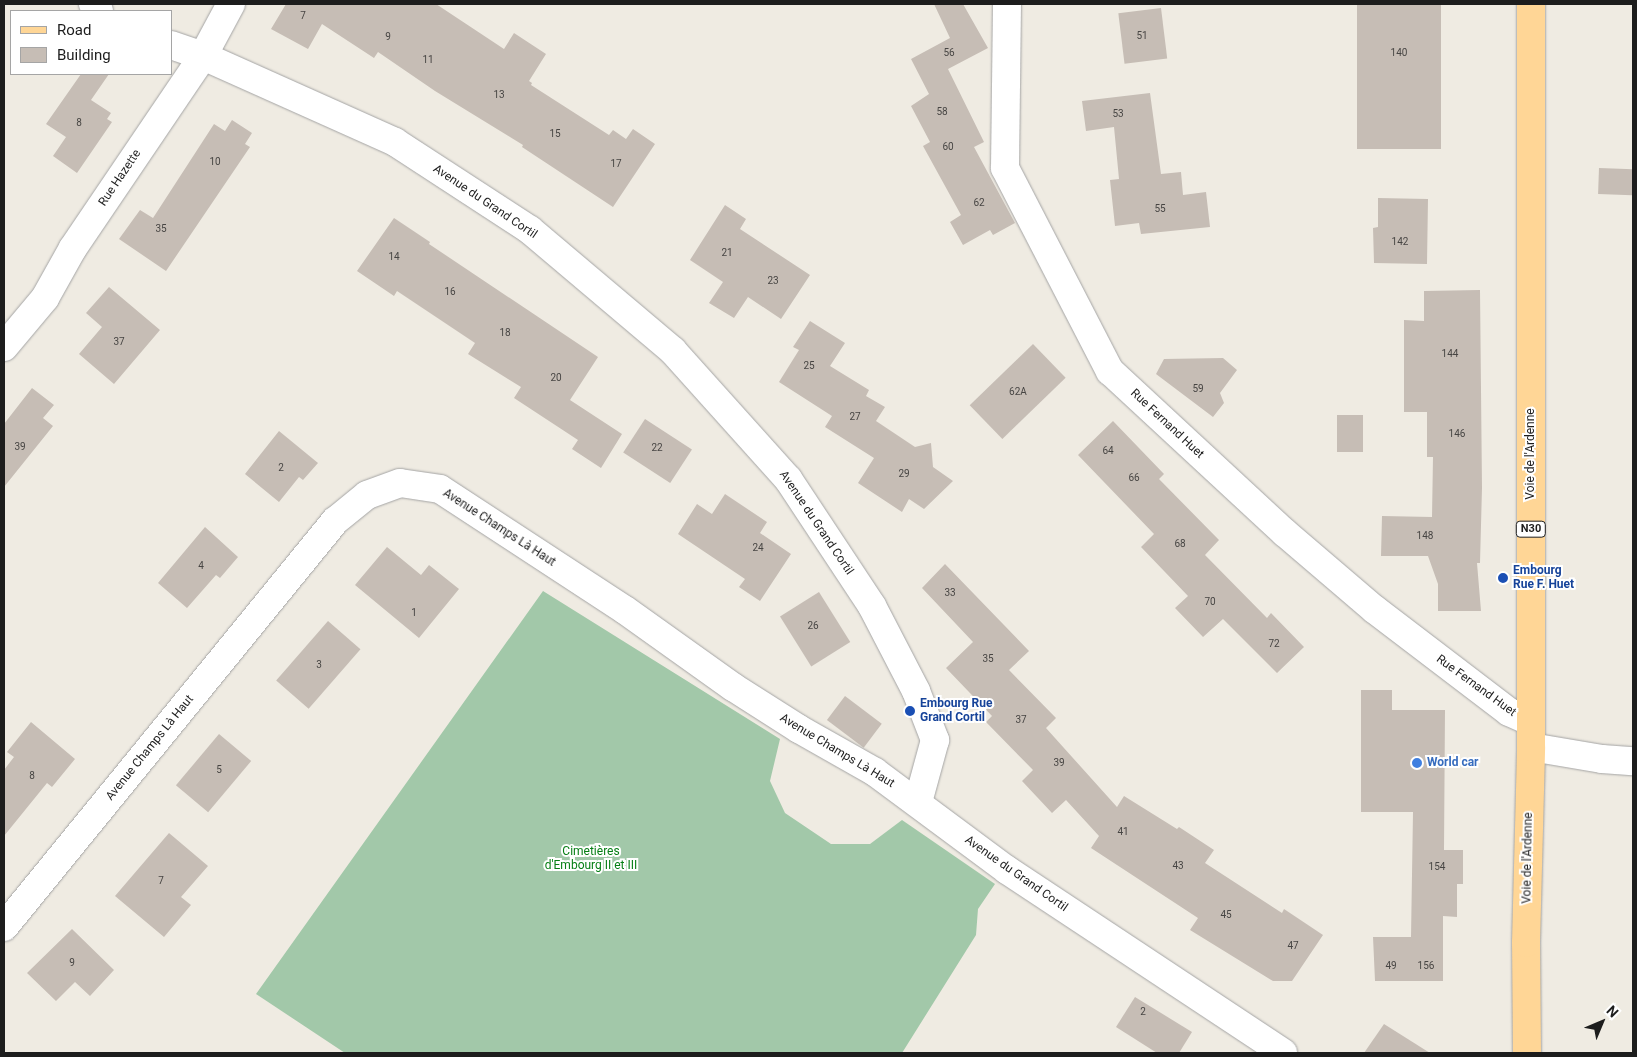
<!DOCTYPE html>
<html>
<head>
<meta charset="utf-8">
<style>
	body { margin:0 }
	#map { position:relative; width:1637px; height:1057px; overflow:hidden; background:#efebe2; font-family:Roboto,sans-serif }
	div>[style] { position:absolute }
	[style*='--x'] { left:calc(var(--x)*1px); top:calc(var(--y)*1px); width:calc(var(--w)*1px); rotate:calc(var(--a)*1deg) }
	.cemetery>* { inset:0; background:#a2c8a9 }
	.building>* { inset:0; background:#c6bdb5; transform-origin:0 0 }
	.roads { filter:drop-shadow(0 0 1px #a4a4a4) drop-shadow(0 0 1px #a4a4a4) }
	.minor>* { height:28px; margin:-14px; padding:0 14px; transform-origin:14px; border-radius:14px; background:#fff }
	.major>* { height:28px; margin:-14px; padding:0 14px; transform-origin:14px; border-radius:14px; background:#ffd696 }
	.dots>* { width:14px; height:14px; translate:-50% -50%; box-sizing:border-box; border:2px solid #fff; border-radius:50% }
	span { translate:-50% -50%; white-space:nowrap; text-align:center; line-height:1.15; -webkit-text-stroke:4px #fff; paint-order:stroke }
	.number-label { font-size:10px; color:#474543 }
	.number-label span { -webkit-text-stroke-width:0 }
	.shield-label span { padding:1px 4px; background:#fff; border:1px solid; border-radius:4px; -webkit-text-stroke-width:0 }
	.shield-label { font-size:11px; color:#1d1d1d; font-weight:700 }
	.street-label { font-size:12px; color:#1d1d1d }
	.transit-label { font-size:12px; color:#164399; font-weight:700 }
	.left { translate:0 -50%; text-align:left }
	.shop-label { font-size:12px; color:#366cbe; font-weight:700 }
	.park-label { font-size:12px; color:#067f15 }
	.frame { position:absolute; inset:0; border:5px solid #1d1d1d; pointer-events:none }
	.legend { position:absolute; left:10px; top:10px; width:162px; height:65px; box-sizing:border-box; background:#fff; border:1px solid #a5a5a5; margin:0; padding:6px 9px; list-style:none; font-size:15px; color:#1d1d1d }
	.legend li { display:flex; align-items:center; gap:10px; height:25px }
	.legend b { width:25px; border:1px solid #a5a5a5 }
	.north { position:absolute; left:1577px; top:997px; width:50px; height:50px; -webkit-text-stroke:4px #fff; paint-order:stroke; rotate:45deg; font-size:14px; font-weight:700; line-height:20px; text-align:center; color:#1d1d1d }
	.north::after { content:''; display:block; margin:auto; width:18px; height:22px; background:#1d1d1d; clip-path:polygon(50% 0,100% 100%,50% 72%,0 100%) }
</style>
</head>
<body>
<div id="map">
	<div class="cemetery">
		<div style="clip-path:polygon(543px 591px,780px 739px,770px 781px,785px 813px,831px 844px,870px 844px,902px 820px,995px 884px,978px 909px,976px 935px,902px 1053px,345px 1053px,256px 994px)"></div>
	</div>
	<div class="building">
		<div style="clip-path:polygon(286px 4px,436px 4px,504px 49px,514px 33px,546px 54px,529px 81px,532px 83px,531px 85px,609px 135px,613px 130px,626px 139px,633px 129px,655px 144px,613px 207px,522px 147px,523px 145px,435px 91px,378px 52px,374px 58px,322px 24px,308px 49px,271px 29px)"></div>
		<div style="clip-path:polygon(934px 4px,963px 4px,988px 48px,948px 69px,984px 142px,974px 147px,1015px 223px,993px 235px,990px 230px,963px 245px,950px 222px,961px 215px,923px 146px,930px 142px,911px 106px,929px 94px,911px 59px,950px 38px)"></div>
		<div style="left:1357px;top:4px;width:84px;height:145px"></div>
		<div style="left:1161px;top:8px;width:51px;height:43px;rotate:83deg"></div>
		<div style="clip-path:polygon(81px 74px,109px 74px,91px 100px,111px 113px,107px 119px,112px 122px,77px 173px,53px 156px,66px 137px,46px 124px)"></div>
		<div style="clip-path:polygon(1150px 93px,1161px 174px,1181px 172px,1183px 195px,1206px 192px,1210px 227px,1141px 234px,1139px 223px,1115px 226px,1110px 180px,1119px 179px,1114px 127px,1086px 131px,1082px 101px)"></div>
		<div style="clip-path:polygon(232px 120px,252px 133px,245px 144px,250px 147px,166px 271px,119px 239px,140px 210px,153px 218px,214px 124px,225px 131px)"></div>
		<div style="left:1599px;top:168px;width:34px;height:26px;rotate:2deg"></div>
		<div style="clip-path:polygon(1378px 198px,1428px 199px,1427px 264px,1374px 263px,1373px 228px,1378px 227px)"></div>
		<div style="clip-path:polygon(725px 205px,746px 219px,740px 229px,810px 275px,781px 319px,748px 297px,734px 318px,709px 303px,723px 282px,690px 260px)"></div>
		<div style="clip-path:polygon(394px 218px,430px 242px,429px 244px,598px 357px,570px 400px,622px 434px,601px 468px,572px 449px,578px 440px,514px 398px,521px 387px,468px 354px,475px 343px,397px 291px,394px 296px,357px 271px)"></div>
		<div style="clip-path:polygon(109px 287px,160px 330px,114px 384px,79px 354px,102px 327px,86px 313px)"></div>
		<div style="clip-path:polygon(1480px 290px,1482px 488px,1480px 563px,1477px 563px,1481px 611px,1438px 611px,1438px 584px,1428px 556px,1381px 556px,1382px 516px,1432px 517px,1433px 457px,1427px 457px,1427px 412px,1404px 412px,1404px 320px,1424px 321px,1424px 291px)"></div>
		<div style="clip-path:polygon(810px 321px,845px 343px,830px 366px,869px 390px,866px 396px,885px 407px,876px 421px,915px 447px,931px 443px,933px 467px,953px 481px,924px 509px,909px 499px,902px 512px,858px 483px,874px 458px,825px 427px,832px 416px,779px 382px,799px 350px,793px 347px)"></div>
		<div style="left:1033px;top:344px;width:47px;height:88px;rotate:46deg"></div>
		<div style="clip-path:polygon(1223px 358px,1237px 370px,1220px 393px,1224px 403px,1213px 417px,1156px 374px,1164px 359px)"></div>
		<div style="clip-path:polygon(32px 388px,54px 405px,43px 418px,53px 426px,4px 487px,4px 424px)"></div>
		<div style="left:1337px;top:415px;width:26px;height:37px"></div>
		<div style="left:645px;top:419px;width:56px;height:40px;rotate:33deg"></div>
		<div style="clip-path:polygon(1113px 421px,1164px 474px,1159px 479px,1219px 540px,1205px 555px,1267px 618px,1271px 613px,1304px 647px,1277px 673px,1223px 619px,1203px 637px,1175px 608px,1188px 596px,1141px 547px,1154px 534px,1078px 455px)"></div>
		<div style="clip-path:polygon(279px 431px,318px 463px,303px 480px,299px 477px,279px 502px,245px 474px)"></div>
		<div style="clip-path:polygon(725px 494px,767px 522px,760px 533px,791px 554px,760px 601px,739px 587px,745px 579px,678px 534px,697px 504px,712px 514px)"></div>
		<div style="clip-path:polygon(205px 527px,238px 557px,220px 578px,216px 575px,187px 608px,158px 583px)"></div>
		<div style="clip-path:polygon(387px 547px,421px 575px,429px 565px,459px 589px,419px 638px,355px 585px)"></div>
		<div style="clip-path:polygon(945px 564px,1029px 651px,1009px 670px,1056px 718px,1046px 728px,1117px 807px,1124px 796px,1177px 829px,1179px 827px,1214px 850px,1205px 863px,1282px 913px,1284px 909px,1323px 935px,1292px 981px,1273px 981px,1190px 930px,1198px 918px,1091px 848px,1099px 836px,1066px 800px,1052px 813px,1022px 781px,1033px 770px,986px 722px,992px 716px,946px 668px,973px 642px,922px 588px)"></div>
		<div style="left:819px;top:592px;width:59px;height:46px;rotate:58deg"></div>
		<div style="left:328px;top:621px;width:43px;height:79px;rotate:41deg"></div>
		<div style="clip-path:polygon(1361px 690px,1392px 690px,1392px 710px,1445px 710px,1444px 850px,1463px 850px,1463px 884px,1457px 884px,1457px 917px,1443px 916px,1443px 981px,1375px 981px,1373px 937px,1411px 937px,1413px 812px,1361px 812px)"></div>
		<div style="left:845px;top:696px;width:46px;height:30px;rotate:37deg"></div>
		<div style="clip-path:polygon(31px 722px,75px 759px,52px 787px,47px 783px,4px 836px,4px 770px,14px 757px,7px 752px)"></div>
		<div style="left:219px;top:734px;width:42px;height:67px;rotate:40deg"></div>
		<div style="clip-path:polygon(169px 833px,208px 866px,181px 897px,191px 905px,164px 937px,115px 896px)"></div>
		<div style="clip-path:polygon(72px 929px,114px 970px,90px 996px,75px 982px,56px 1001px,27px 973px)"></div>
		<div style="clip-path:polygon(1135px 997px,1192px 1032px,1179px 1053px,1157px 1053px,1116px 1027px)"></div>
		<div style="clip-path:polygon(1384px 1024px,1430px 1053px,1364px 1053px)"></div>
	</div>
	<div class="roads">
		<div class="minor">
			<div style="--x:93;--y:4;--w:9;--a:49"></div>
			<div style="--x:1007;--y:4;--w:164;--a:90.7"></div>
			<div style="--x:1005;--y:168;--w:229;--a:62.7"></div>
			<div style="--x:1110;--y:371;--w:238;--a:42.8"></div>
			<div style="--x:1285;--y:533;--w:117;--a:40.5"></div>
			<div style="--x:1374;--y:609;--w:170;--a:37.3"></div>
			<div style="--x:1509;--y:712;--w:24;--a:24"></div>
			<div style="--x:171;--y:45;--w:34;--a:19"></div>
			<div style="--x:203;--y:56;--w:210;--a:24.1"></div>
			<div style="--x:395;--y:142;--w:161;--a:33.1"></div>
			<div style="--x:530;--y:230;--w:187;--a:40.2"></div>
			<div style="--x:673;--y:351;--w:172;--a:48.1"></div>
			<div style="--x:788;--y:479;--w:152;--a:56.5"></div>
			<div style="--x:872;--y:606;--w:96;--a:62.6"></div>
			<div style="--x:916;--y:691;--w:53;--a:68.8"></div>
			<div style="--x:935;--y:740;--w:64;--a:105.3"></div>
			<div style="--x:4;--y:347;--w:64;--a:-50.1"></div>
			<div style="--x:45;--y:298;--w:57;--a:-60.8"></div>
			<div style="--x:73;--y:248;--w:232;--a:-55.9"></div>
			<div style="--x:203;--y:56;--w:59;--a:-61.7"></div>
			<div style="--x:1531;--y:747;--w:72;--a:9.6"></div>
			<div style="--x:1602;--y:759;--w:31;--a:4"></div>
			<div style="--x:4;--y:927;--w:524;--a:-50.81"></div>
			<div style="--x:335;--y:521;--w:41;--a:-39.1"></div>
			<div style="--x:367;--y:495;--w:35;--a:-20"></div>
			<div style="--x:400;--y:483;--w:40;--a:8.5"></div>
			<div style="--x:440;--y:489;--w:221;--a:33.2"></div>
			<div style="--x:625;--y:610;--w:133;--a:35.5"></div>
			<div style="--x:733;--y:687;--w:78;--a:32.5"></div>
			<div style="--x:799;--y:729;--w:87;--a:29.5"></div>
			<div style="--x:875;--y:772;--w:164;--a:36.6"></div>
			<div style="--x:1007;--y:870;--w:331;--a:33.5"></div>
		</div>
		<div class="major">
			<div style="--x:1527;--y:1053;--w:110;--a:-90.5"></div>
			<div style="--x:1526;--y:943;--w:196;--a:-88.5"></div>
			<div style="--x:1531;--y:747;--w:743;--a:-90"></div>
		</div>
	</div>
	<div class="dots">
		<div style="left:1503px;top:578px;background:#1a4fb4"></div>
		<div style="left:910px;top:711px;background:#1a4fb4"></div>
		<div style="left:1417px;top:763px;background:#3f7fe0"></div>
	</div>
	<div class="number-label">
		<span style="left:303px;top:16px">7</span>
		<span style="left:1142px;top:36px">51</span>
		<span style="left:388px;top:37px">9</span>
		<span style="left:949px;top:53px">56</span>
		<span style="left:1399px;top:53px">140</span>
		<span style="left:428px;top:60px">11</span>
		<span style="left:499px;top:95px">13</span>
		<span style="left:942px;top:112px">58</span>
		<span style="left:1118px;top:114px">53</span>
		<span style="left:79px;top:123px">8</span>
		<span style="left:555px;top:134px">15</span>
		<span style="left:948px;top:147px">60</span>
		<span style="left:215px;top:162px">10</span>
		<span style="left:616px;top:164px">17</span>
		<span style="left:979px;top:203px">62</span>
		<span style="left:1160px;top:209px">55</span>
		<span style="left:161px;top:229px">35</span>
		<span style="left:1400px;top:242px">142</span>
		<span style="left:727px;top:253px">21</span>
		<span style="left:394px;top:257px">14</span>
		<span style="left:773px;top:281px">23</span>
		<span style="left:450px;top:292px">16</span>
		<span style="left:505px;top:333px">18</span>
		<span style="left:119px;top:342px">37</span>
		<span style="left:1450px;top:354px">144</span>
		<span style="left:809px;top:366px">25</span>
		<span style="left:556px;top:378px">20</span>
		<span style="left:1198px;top:389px">59</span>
		<span style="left:1018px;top:392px">62A</span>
		<span style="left:855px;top:417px">27</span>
		<span style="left:1457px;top:434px">146</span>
		<span style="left:20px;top:447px">39</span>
		<span style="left:657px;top:448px">22</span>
		<span style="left:1108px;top:451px">64</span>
		<span style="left:281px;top:468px">2</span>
		<span style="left:904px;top:474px">29</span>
		<span style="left:1134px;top:478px">66</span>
		<span style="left:1425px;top:536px">148</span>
		<span style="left:1180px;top:544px">68</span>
		<span style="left:758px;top:548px">24</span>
		<span style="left:201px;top:566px">4</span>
		<span style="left:950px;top:593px">33</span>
		<span style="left:1210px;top:602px">70</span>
		<span style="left:414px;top:613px">1</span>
		<span style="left:813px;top:626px">26</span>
		<span style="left:1274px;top:644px">72</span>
		<span style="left:988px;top:659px">35</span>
		<span style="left:319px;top:665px">3</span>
		<span style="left:1021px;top:720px">37</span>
		<span style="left:1059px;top:763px">39</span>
		<span style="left:219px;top:770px">5</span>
		<span style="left:32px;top:776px">8</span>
		<span style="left:1123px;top:832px">41</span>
		<span style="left:1178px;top:866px">43</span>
		<span style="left:1437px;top:867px">154</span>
		<span style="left:161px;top:881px">7</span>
		<span style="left:1226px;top:915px">45</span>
		<span style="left:1293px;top:946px">47</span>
		<span style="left:72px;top:963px">9</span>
		<span style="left:1391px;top:966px">49</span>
		<span style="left:1426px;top:966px">156</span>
		<span style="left:1143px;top:1012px">2</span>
	</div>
	<div class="shield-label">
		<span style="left:1531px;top:529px">N30</span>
	</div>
	<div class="street-label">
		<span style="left:120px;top:178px;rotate:-56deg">Rue Hazette</span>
		<span style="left:485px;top:202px;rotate:34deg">Avenue du Grand Cortil</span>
		<span style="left:1167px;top:424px;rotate:43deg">Rue Fernand Huet</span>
		<span style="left:1531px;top:454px;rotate:-90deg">Voie de l'Ardenne</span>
		<span style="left:816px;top:523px;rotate:56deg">Avenue du Grand Cortil</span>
		<span style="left:499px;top:528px;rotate:33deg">Avenue Champs Là Haut</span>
		<span style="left:1476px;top:686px;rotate:36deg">Rue Fernand Huet</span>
		<span style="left:150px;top:748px;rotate:-51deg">Avenue Champs Là Haut</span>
		<span style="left:837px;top:751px;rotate:31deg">Avenue Champs Là Haut</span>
		<span style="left:1528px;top:858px;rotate:-89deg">Voie de l'Ardenne</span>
		<span style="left:1016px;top:874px;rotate:35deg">Avenue du Grand Cortil</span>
	</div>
	<div class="transit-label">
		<span class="left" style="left:1513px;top:578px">Embourg<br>Rue F. Huet</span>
		<span class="left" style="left:920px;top:711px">Embourg Rue<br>Grand Cortil</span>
	</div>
	<div class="shop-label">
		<span class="left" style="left:1427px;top:763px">World car</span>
	</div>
	<div class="park-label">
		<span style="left:591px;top:859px">Cimetières<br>d'Embourg II et III</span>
	</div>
	<div class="frame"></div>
	<ul class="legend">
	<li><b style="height:6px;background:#ffd696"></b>Road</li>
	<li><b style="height:14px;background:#c6bdb5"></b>Building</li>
	</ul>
	<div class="north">N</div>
</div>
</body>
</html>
